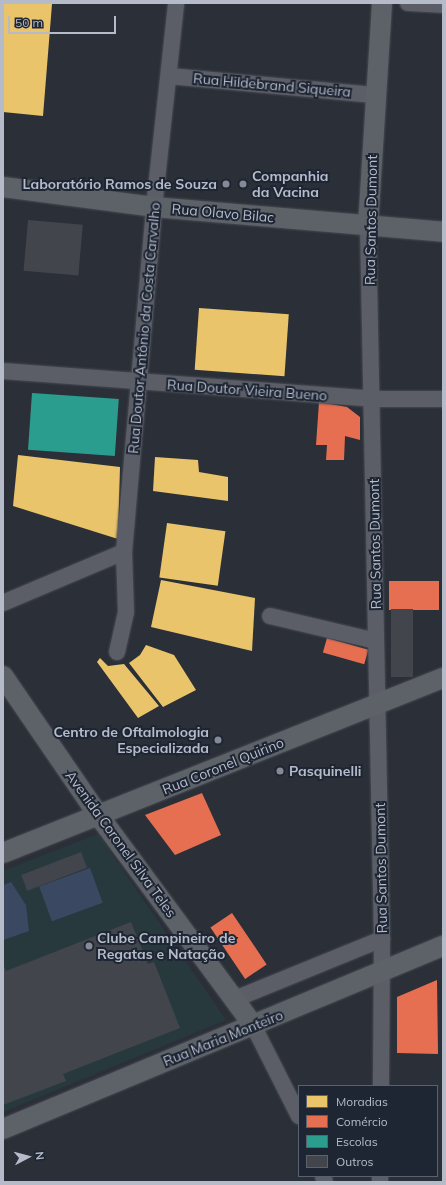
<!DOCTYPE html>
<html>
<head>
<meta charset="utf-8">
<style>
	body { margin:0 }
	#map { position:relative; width:446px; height:1185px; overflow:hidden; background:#2b2f38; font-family:Mulish,sans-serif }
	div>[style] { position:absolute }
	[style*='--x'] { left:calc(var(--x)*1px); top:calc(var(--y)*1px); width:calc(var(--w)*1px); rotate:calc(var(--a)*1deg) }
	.green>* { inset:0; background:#28393e }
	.water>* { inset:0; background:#3a4862; transform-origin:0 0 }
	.homes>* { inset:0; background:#e9c46a; transform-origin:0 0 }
	.shops>* { inset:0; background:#e76f51; transform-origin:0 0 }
	.schools>* { inset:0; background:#2a9d8f; transform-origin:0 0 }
	.building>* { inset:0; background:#42454c; transform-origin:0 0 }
	.roads { filter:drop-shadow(0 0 1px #474a51) drop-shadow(0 0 1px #474a51) }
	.minor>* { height:16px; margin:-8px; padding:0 8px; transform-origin:8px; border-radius:8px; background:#5b5e66 }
	.major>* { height:20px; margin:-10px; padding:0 10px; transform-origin:10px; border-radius:10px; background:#5d6168 }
	.dots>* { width:11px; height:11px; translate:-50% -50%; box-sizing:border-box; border:2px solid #1e2533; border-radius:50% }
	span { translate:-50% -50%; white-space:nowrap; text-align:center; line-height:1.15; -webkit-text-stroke:4px #1e2533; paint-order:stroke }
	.street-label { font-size:14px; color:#b5bbc9 }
	.poi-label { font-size:14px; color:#b5bbc9; font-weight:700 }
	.left { translate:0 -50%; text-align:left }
	.right { translate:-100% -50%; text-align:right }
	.frame { position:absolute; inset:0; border:4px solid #b5bbc9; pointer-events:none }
	.legend { position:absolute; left:298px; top:1085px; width:140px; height:92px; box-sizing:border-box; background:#1e2533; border:1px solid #5a616f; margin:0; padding:5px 7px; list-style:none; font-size:12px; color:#b5bbc9 }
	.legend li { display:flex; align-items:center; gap:8px; height:20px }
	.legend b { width:20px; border:1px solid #5a616f }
	.north { position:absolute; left:8px; top:1137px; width:40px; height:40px; -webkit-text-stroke:3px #1e2533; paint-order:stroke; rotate:84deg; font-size:11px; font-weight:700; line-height:16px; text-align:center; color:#b5bbc9 }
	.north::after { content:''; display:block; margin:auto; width:14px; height:18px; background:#b5bbc9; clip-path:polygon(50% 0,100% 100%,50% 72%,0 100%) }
	.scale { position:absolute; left:8px; top:16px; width:108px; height:18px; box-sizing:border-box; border:2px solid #b5bbc9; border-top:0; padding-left:5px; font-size:12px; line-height:14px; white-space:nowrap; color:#b5bbc9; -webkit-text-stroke:3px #1e2533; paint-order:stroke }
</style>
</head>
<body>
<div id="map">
	<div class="green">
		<div style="clip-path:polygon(98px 834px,226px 1020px,3px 1112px,3px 871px)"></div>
	</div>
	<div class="water">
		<div style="left:90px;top:868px;width:37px;height:54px;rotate:70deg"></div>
		<div style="clip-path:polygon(11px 882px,26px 905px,29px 931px,3px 940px,3px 885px)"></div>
	</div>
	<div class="homes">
		<div style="clip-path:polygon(3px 3px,52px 4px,43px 116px,3px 112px)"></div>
		<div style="left:199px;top:308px;width:90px;height:62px;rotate:4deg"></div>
		<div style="clip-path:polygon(18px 455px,120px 467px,118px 539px,13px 506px)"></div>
		<div style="clip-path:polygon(155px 457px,198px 460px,199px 472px,228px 477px,228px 501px,153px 491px)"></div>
		<div style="left:167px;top:523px;width:59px;height:55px;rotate:8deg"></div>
		<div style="clip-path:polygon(161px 580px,255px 598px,252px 651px,151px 627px)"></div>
		<div style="clip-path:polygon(146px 645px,174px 655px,196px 690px,163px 707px,129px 663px,140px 655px)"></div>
		<div style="clip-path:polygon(100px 658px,108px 666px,124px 664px,159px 706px,138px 718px,97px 662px)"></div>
	</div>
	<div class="shops">
		<div style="clip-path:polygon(319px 402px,347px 407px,360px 417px,360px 440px,345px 436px,344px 460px,326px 460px,327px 445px,316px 445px)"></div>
		<div style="left:389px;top:581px;width:50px;height:29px"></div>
		<div style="left:327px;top:638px;width:43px;height:15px;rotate:16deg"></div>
		<div style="clip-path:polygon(202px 793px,221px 835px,175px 855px,145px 815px)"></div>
		<div style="left:232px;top:913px;width:62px;height:26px;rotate:56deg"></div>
		<div style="clip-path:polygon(437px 980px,438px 1054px,397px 1053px,397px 997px)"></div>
	</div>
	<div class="schools">
		<div style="left:32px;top:393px;width:87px;height:57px;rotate:4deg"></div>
	</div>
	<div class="building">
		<div style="left:28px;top:220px;width:55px;height:51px;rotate:5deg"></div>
		<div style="left:413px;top:609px;width:68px;height:22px;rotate:90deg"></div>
		<div style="left:81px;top:852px;width:17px;height:64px;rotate:69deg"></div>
		<div style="clip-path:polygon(131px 922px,148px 964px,154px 962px,180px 1028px,63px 1074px,66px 1081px,3px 1105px,3px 964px,6px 971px)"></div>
	</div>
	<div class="roads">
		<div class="minor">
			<div style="--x:408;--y:3;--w:35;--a:3"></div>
			<div style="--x:169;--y:76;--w:206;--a:5.3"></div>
			<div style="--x:368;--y:226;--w:713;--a:88.88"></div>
			<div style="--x:382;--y:939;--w:147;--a:90.4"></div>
			<div style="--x:3;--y:371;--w:371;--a:4.3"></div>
			<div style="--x:373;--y:399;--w:70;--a:0"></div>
			<div style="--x:3;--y:603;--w:131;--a:-22.9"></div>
			<div style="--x:270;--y:616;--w:109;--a:13.3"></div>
			<div style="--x:117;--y:652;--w:41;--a:-77.3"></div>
			<div style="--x:126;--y:612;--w:60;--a:-91.9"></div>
			<div style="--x:124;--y:552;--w:346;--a:-85"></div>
			<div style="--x:154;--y:207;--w:205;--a:-83.8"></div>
			<div style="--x:235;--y:999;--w:159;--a:-22.2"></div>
			<div style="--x:253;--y:1025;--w:102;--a:63.2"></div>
			<div style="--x:323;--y:1176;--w:6;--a:72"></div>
			<div style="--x:380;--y:1182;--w:6;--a:-90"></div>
		</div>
		<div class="major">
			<div style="--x:3;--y:187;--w:152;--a:7.5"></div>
			<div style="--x:154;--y:207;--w:290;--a:4.9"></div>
			<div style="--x:368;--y:226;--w:223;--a:-86.4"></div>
			<div style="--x:3;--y:676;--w:170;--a:55.6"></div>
			<div style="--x:99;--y:816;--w:260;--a:53.6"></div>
			<div style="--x:3;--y:853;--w:474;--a:-21.7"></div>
			<div style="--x:3;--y:1129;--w:477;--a:-22.6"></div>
		</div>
	</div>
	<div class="dots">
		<div style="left:226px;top:184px;background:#858a96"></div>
		<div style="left:243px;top:184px;background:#858a96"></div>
		<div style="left:218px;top:740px;background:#858a96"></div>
		<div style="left:280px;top:771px;background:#858a96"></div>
		<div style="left:89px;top:946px;background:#858a96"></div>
	</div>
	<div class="street-label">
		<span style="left:272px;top:85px;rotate:5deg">Rua Hildebrand Siqueira</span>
		<span style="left:223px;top:213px;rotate:5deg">Rua Olavo Bilac</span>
		<span style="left:371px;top:220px;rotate:-89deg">Rua Santos Dumont</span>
		<span style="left:144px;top:328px;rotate:-85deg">Rua Doutor Antônio da Costa Carvalho</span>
		<span style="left:247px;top:390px;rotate:4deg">Rua Doutor Vieira Bueno</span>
		<span style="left:375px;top:544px;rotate:-91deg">Rua Santos Dumont</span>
		<span style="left:223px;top:766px;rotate:-22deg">Rua Coronel Quirino</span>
		<span style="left:121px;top:844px;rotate:54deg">Avenida Coronel Silva Teles</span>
		<span style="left:381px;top:868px;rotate:-91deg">Rua Santos Dumont</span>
		<span style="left:223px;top:1038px;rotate:-22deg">Rua Maria Monteiro</span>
	</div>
	<div class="poi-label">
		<span class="left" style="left:252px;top:184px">Companhia<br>da Vacina</span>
		<span class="right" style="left:217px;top:184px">Laboratório Ramos de Souza</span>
		<span class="right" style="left:209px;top:740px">Centro de Oftalmologia<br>Especializada</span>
		<span class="left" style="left:289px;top:771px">Pasquinelli</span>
		<span class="left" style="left:97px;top:946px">Clube Campineiro de<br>Regatas e Natação</span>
	</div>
	<div class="frame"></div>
	<ul class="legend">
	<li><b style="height:11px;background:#e9c46a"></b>Moradias</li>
	<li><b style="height:11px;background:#e76f51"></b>Comércio</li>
	<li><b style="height:11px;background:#2a9d8f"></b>Escolas</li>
	<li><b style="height:11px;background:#42454c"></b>Outros</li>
	</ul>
	<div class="north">N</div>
	<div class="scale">50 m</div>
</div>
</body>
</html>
